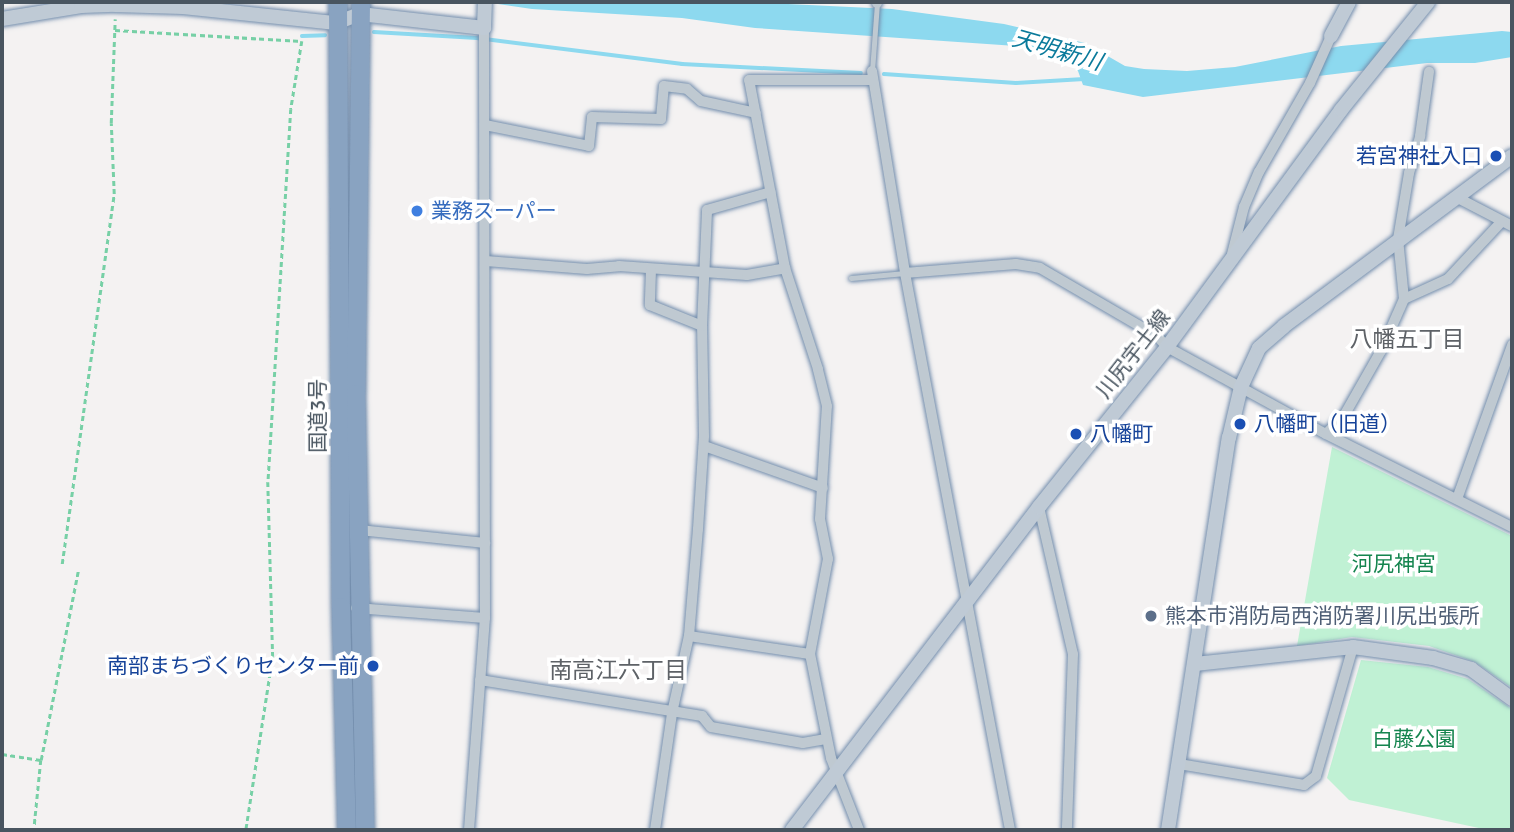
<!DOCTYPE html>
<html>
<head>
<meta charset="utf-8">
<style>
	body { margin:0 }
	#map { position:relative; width:1514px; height:832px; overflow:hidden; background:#f4f2f2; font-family:Signika,"Noto Sans JP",sans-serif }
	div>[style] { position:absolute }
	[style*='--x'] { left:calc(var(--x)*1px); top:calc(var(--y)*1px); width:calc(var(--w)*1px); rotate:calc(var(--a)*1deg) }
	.green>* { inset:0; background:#c0f1d4 }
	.water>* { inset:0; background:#8dd9ef }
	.stream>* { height:3.5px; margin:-1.75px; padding:0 1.75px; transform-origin:1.75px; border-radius:1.75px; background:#8dd9ef }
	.path>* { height:2.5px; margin-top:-1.25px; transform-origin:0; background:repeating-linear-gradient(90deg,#77d0a6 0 5px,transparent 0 8.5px) }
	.roads { filter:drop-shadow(0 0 2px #748ead) drop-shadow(0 0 2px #748ead) }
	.lane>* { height:5px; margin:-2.5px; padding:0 2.5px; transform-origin:2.5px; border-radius:2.5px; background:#bfc9d1 }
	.street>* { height:10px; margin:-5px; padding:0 5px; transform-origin:5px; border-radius:5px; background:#bfc9d1 }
	.secondary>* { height:14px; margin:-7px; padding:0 7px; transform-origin:7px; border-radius:7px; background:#bfcad5 }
	.highway>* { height:18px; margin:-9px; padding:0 9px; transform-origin:9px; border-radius:9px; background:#89a3c1 }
	.dots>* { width:19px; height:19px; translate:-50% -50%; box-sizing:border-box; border:4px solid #fff; border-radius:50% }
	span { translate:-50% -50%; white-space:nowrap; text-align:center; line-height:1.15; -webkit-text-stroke:7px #fff; paint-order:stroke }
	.transit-label { font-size:21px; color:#164399 }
	.right { translate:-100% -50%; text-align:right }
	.left { translate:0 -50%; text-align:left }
	.shop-label { font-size:21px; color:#366cbe }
	.street-label { font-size:21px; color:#495560 }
	.park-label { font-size:21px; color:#15854f }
	.service-label { font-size:21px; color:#4e5e75 }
	.water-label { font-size:23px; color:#0a7a9b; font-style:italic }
	.neighbourhood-label { font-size:23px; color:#5e6267 }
	.frame { position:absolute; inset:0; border:4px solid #495560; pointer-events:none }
</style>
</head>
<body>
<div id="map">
	<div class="green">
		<div style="clip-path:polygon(1332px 447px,1512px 536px,1512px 688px,1475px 662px,1429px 646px,1352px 637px,1297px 646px)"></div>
		<div style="clip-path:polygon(1361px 660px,1428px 667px,1468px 679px,1512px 709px,1512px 830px,1488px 830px,1349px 800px,1327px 778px)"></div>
	</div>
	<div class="water">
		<div style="clip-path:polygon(484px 2px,747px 2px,892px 9px,1004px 24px,1085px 43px,1125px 66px,1144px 69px,1187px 71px,1235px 67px,1341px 46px,1502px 31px,1512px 32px,1512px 57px,1475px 63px,1427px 63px,1143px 97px,1083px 85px,1078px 71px,1069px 61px,1016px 46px,755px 28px,682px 18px,532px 9px)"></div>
	</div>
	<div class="stream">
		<div style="--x:374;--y:32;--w:103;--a:3.3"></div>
		<div style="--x:477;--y:38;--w:207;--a:7.2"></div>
		<div style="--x:682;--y:64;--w:179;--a:2.9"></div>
		<div style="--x:302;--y:36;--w:23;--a:-2"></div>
		<div style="--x:884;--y:74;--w:132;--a:3.9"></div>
		<div style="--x:1016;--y:83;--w:68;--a:-3.4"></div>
	</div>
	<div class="path">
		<div style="--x:115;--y:30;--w:187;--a:3.4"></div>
		<div style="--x:302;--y:41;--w:69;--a:99.2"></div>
		<div style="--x:291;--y:109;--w:374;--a:93.5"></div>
		<div style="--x:268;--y:482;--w:174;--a:88.4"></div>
		<div style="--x:273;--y:656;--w:176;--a:98.8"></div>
		<div style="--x:62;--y:564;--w:374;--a:-82"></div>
		<div style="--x:114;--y:194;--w:71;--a:-92.4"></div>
		<div style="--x:111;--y:123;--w:104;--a:-87.8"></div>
		<div style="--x:2;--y:754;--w:39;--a:9"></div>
		<div style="--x:41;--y:760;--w:70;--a:95.7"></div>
		<div style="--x:41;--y:760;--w:193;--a:-78.9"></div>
	</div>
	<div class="roads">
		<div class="lane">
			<div style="--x:872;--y:71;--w:68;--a:-85.8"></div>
			<div style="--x:851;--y:278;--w:54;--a:-5.3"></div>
		</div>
		<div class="street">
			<div style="--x:877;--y:2;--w:1;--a:90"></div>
			<div style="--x:872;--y:71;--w:205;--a:80.7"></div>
			<div style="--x:905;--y:273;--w:567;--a:79.32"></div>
			<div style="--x:485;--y:125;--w:106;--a:11.4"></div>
			<div style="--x:589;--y:146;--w:29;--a:-84"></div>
			<div style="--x:592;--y:117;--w:69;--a:1.7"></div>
			<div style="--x:661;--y:119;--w:33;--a:-85"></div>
			<div style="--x:664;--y:86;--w:23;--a:7"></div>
			<div style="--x:687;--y:89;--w:18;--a:41"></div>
			<div style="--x:701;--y:101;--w:56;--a:12.3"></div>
			<div style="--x:1456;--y:197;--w:63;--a:27.4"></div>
			<div style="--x:1232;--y:254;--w:49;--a:-75.7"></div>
			<div style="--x:1244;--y:207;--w:38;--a:-67"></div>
			<div style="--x:1259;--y:172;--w:103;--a:-60.2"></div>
			<div style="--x:1310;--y:83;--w:51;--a:-65.9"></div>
			<div style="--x:486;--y:261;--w:101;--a:4.5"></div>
			<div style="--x:587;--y:269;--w:32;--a:-5"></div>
			<div style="--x:619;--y:266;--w:128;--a:4"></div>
			<div style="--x:747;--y:275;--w:39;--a:-10"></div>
			<div style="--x:651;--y:270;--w:35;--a:92"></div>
			<div style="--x:650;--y:305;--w:56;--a:22"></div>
			<div style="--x:905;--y:273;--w:111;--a:-4.6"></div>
			<div style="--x:1016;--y:264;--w:24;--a:9"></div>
			<div style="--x:1040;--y:268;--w:135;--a:30.2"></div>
			<div style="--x:1157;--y:336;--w:15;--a:48"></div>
			<div style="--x:1167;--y:347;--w:181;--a:28.7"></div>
			<div style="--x:1326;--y:434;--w:208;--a:26.6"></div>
			<div style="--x:1404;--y:299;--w:48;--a:-24.4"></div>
			<div style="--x:1448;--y:279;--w:79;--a:-47"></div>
			<div style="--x:1326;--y:434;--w:28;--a:-46"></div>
			<div style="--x:1345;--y:414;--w:73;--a:-60.3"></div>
			<div style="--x:1381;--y:351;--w:57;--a:-66.1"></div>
			<div style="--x:1404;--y:299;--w:60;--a:-95.7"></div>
			<div style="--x:1398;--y:239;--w:67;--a:-80.5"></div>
			<div style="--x:1409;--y:173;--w:39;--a:-73"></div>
			<div style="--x:1420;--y:136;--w:65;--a:-82"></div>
			<div style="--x:704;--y:446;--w:126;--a:19.4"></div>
			<div style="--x:1457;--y:499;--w:164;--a:-70.3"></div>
			<div style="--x:1039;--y:507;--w:151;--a:77"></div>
			<div style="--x:1073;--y:654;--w:176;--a:92"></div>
			<div style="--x:359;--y:530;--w:127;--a:5.9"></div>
			<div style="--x:356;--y:608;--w:129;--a:4.4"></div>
			<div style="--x:689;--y:636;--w:122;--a:8.5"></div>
			<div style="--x:480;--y:680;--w:225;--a:9.2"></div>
			<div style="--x:702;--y:716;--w:14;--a:51"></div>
			<div style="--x:711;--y:727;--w:93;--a:9.9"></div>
			<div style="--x:803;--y:743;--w:23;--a:-10"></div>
			<div style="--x:1179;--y:764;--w:127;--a:9.5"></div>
			<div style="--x:1304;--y:785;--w:15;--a:-37"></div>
			<div style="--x:1316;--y:776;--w:134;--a:-74"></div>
			<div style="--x:469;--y:830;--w:213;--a:-85.7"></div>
			<div style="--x:485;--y:618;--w:590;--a:-90.1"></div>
			<div style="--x:655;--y:830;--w:118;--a:-81.7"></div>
			<div style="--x:672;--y:713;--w:79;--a:-77.6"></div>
			<div style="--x:689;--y:636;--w:107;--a:-85.2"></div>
			<div style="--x:698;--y:529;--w:93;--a:-86.3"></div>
			<div style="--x:704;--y:436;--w:110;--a:-91"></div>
			<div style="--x:702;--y:326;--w:116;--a:-87.5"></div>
			<div style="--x:707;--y:210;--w:66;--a:-15.7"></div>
			<div style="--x:859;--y:830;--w:77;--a:-111.3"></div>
			<div style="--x:831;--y:758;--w:106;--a:-101.4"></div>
			<div style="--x:810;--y:654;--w:97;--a:-79.3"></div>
			<div style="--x:828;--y:559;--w:41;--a:-101.3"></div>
			<div style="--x:820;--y:519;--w:113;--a:-86.5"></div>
			<div style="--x:827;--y:406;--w:38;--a:-104"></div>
			<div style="--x:818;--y:369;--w:106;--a:-108.1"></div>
			<div style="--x:785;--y:268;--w:191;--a:-100.8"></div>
			<div style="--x:749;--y:80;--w:124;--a:0"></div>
		</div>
		<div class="secondary">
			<div style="--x:2;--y:19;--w:80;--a:-9.3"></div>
			<div style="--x:81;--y:6;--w:34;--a:-2"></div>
			<div style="--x:115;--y:5;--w:68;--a:1.7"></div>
			<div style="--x:183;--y:7;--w:154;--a:6"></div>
			<div style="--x:336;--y:23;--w:26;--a:-21"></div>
			<div style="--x:360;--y:14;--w:125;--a:6.4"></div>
			<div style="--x:484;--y:28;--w:26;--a:-88"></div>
			<div style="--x:1331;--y:36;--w:38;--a:-62"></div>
			<div style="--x:1195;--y:664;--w:159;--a:-6.1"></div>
			<div style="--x:1353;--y:647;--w:81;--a:7.8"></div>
			<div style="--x:1433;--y:658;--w:40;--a:16"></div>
			<div style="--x:1471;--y:669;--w:51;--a:36.2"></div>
			<div style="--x:792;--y:830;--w:407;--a:-52.6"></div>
			<div style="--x:1039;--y:507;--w:205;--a:-51.3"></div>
			<div style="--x:1167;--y:347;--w:294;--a:-53.7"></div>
			<div style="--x:1341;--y:110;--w:139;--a:-51.1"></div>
			<div style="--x:1168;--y:830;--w:397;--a:-81.2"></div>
			<div style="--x:1229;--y:438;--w:52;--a:-76.8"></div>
			<div style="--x:1241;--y:387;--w:43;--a:-65.2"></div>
			<div style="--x:1259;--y:348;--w:33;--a:-41"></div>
			<div style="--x:1284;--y:326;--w:284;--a:-36.7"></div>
		</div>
		<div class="highway">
			<div style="--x:338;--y:2;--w:605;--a:89.72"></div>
			<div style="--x:341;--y:607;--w:223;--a:88.5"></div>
			<div style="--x:361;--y:2;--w:392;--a:90.7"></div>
			<div style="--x:356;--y:394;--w:436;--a:88.8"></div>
		</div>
	</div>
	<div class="dots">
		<div style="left:1496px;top:156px;background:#1a4fb4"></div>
		<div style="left:417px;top:211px;background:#3f7fe0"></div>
		<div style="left:1240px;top:424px;background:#1a4fb4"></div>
		<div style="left:1076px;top:434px;background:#1a4fb4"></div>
		<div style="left:1151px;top:616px;background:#5c6f8a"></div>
		<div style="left:373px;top:666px;background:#1a4fb4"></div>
	</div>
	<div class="transit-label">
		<span class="right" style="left:1482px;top:156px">若宮神社入口</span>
		<span class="left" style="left:1254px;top:424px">八幡町（旧道）</span>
		<span class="left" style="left:1090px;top:434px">八幡町</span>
		<span class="right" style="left:359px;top:666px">南部まちづくりセンター前</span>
	</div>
	<div class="shop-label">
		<span class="left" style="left:431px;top:211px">業務スーパー</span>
	</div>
	<div class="street-label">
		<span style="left:1133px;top:354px;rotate:-52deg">川尻宇土線</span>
		<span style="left:318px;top:416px;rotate:-90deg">国道3号</span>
	</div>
	<div class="park-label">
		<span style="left:1394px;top:564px">河尻神宮</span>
		<span style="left:1414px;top:739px">白藤公園</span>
	</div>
	<div class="service-label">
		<span class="left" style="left:1165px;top:616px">熊本市消防局西消防署川尻出張所</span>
	</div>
	<div class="water-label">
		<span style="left:1057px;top:51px;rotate:16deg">天明新川</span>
	</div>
	<div class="neighbourhood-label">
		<span style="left:1407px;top:340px">八幡五丁目</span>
		<span style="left:618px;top:671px">南高江六丁目</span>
	</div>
	<div class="frame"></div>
</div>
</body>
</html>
